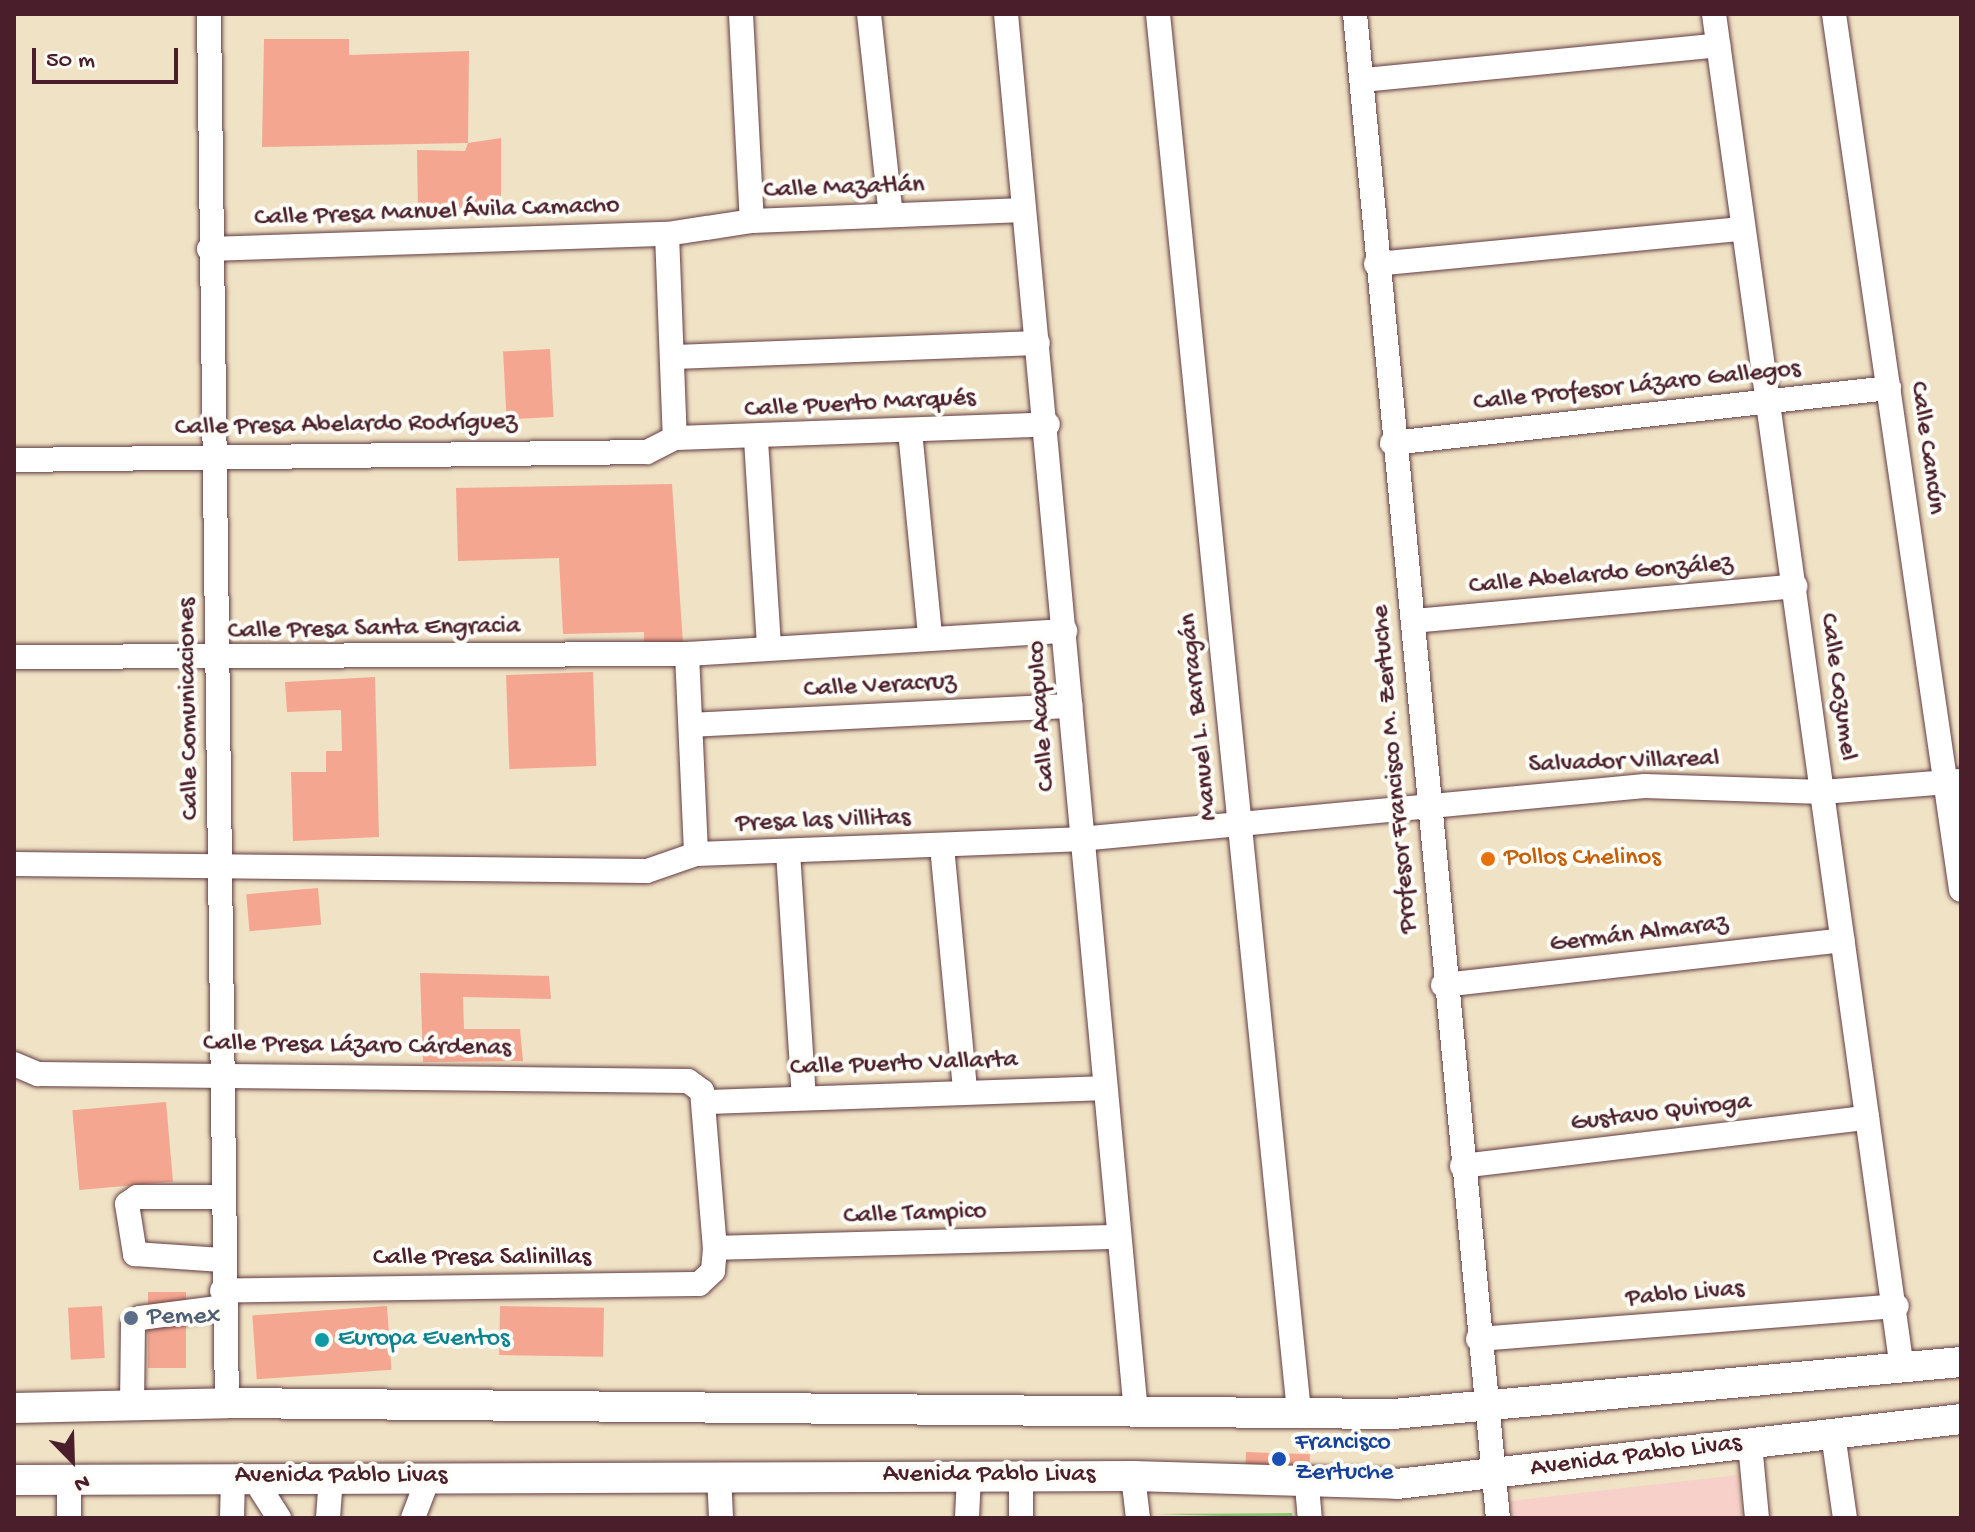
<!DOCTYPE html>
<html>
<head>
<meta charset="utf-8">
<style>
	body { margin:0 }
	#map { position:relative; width:1975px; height:1532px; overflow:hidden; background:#f0e2c5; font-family:"Gochi Hand",sans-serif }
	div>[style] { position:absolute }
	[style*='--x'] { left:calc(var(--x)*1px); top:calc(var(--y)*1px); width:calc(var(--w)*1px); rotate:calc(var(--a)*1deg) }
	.built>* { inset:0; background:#f7d0ca }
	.green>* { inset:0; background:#8ec577 }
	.building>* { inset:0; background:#f4a690; transform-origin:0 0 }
	.roads { filter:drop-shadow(0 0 2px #633c42) drop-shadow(0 0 2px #633c42) }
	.minor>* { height:24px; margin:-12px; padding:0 12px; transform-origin:12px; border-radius:12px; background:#fff }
	.major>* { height:30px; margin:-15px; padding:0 15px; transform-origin:15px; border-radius:15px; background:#fff }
	.dots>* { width:22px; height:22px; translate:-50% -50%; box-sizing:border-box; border:4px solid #fdfcf7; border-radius:50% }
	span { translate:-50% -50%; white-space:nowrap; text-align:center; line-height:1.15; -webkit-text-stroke:8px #fdfcf7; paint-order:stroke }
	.street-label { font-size:26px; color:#4a1f2b }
	.food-label { font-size:26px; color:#c56008 }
	.left { translate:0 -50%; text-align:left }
	.service-label { font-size:26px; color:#4e5e75 }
	.culture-label { font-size:26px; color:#0d838f }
	.transit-label { font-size:26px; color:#164399 }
	.frame { position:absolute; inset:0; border:16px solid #4a1f2b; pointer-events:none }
	.north { position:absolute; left:32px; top:1420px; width:80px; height:80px; -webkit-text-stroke:6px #fdfcf7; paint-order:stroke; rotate:157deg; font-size:22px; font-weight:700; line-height:32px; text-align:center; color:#4a1f2b }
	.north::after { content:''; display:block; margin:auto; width:28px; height:36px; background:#4a1f2b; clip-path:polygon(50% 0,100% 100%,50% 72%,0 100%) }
	.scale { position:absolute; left:32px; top:48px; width:146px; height:36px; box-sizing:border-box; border:4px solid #4a1f2b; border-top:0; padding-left:10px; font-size:24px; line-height:28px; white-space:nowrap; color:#4a1f2b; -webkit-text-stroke:6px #fdfcf7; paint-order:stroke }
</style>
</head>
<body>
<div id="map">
	<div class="built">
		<div style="clip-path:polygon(1737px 1475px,1742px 1518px,1513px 1518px,1511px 1501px)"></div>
	</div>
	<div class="green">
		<div style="clip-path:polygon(1292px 1513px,1293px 1518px,1153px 1514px)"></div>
	</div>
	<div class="building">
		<div style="clip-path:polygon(264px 39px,349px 39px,349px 55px,469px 51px,468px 143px,262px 147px)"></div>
		<div style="clip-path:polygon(501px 138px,501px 213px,418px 215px,417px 150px,465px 151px,468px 143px)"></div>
		<div style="left:550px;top:349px;width:68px;height:47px;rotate:87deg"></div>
		<div style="clip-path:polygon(672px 484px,683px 643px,644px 645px,644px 632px,563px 634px,559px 558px,458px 561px,456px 488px)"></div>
		<div style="left:593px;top:672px;width:94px;height:87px;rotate:88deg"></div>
		<div style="clip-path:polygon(375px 677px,379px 837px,293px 841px,291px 772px,326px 772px,326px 751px,342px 751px,341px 710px,287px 712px,285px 682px)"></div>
		<div style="left:318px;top:888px;width:37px;height:72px;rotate:85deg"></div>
		<div style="clip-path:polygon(420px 973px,549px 976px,551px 999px,463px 997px,464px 1029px,520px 1029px,523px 1061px,423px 1062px)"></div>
		<div style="left:166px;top:1102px;width:80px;height:94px;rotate:85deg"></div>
		<div style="left:186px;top:1292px;width:76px;height:38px;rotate:90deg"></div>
		<div style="left:102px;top:1306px;width:52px;height:34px;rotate:87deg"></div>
		<div style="left:387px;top:1306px;width:64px;height:135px;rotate:86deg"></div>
		<div style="left:500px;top:1306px;width:104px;height:49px;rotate:1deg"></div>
		<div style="left:1246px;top:1452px;width:64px;height:12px;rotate:2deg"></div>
	</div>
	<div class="roads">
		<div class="minor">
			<div style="--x:209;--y:14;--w:1389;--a:89.26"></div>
			<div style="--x:741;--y:14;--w:207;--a:87"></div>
			<div style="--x:869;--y:14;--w:202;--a:83.8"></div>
			<div style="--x:1006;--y:14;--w:1406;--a:84.69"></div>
			<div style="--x:1158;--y:14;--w:1406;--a:84.24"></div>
			<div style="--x:1355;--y:14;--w:1511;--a:84.57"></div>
			<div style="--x:1714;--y:14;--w:1367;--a:82.1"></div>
			<div style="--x:1834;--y:14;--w:885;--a:81.75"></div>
			<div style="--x:1364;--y:80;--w:356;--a:-5.6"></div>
			<div style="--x:667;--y:234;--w:204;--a:87.8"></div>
			<div style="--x:209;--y:249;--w:458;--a:-1.9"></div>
			<div style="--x:667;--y:234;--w:86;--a:-8.7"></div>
			<div style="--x:752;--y:221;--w:272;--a:-2.3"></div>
			<div style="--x:1376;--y:264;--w:368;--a:-5.5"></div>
			<div style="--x:674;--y:357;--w:364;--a:-2.2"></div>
			<div style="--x:910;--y:431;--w:205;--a:84.4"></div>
			<div style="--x:675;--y:438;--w:373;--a:-2.1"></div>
			<div style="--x:756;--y:440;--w:204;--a:86.4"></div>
			<div style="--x:1392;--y:443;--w:500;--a:-6.31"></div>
			<div style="--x:14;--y:460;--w:633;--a:-0.72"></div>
			<div style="--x:647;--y:452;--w:31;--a:-27"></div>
			<div style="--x:1413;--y:621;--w:384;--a:-5.2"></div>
			<div style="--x:687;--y:654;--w:200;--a:87.4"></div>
			<div style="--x:14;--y:657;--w:673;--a:-0.26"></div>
			<div style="--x:687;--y:654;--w:379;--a:-3.5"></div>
			<div style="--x:691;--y:725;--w:380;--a:-2.9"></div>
			<div style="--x:942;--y:846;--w:244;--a:84.6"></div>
			<div style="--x:788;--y:852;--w:246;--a:86.3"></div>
			<div style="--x:14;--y:864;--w:633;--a:0.63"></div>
			<div style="--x:647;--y:871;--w:52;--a:-19.1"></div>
			<div style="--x:696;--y:854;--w:384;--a:-2.2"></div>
			<div style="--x:1080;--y:839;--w:567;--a:-5.36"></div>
			<div style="--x:1645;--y:786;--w:178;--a:1.9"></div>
			<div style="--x:1823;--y:792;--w:138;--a:-4.6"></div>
			<div style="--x:1443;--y:985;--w:402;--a:-6.4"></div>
			<div style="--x:14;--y:1064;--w:26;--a:23"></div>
			<div style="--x:38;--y:1074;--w:650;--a:0.62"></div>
			<div style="--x:688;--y:1081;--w:17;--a:36"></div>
			<div style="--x:702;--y:1091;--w:158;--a:85.3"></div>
			<div style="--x:715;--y:1248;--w:23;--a:95"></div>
			<div style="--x:713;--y:1271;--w:19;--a:137"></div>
			<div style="--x:699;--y:1284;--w:477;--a:179.2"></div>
			<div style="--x:706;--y:1102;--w:397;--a:-2"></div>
			<div style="--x:1462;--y:1166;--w:408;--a:-6.8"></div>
			<div style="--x:221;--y:1197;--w:84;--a:180"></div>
			<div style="--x:137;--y:1197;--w:12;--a:145"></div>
			<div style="--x:127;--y:1204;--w:51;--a:80.9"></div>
			<div style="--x:135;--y:1254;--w:87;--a:3.9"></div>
			<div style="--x:715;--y:1248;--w:402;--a:-1.6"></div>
			<div style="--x:1478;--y:1339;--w:420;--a:-4.5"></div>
			<div style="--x:132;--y:1405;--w:80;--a:-89.3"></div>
			<div style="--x:133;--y:1325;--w:10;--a:-45"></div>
			<div style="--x:140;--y:1318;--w:84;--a:-7.5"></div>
			<div style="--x:1833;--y:1434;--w:85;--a:81.9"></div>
			<div style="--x:1750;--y:1444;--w:74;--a:84.6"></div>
			<div style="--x:719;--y:1475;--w:43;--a:87.3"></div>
			<div style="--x:1133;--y:1476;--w:42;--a:83.2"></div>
			<div style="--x:253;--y:1477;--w:49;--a:57.6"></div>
			<div style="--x:1021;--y:1477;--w:41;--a:90"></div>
			<div style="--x:69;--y:1479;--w:39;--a:90"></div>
			<div style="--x:1307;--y:1486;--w:32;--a:85"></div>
			<div style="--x:232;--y:1518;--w:41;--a:-88.6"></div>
			<div style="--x:328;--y:1518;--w:41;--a:-85.8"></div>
			<div style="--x:413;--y:1518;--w:45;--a:-69.1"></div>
			<div style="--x:967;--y:1518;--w:42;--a:-87.3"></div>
		</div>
		<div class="major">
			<div style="--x:14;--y:1408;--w:213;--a:-1.3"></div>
			<div style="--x:227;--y:1403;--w:1166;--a:0.54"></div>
			<div style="--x:1393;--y:1414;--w:570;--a:-5.23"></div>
			<div style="--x:14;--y:1480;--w:1119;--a:-0.2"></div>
			<div style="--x:1133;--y:1476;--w:264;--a:1.7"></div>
			<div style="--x:1397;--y:1484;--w:568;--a:-6.57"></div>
		</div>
	</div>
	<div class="dots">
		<div style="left:1488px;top:859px;background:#e8710a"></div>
		<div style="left:131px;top:1318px;background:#5c6f8a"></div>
		<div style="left:322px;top:1340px;background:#0f9aa8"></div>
		<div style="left:1279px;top:1459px;background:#1a4fb4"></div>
	</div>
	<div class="street-label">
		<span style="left:844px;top:189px;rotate:-2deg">Calle Mazatlán</span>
		<span style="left:437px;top:213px;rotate:-2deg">Calle Presa Manuel Ávila Camacho</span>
		<span style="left:1637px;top:387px;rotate:-6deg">Calle Profesor Lázaro Gallegos</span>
		<span style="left:860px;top:405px;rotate:-3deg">Calle Puerto Marqués</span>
		<span style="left:346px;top:426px;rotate:-1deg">Calle Presa Abelardo Rodríguez</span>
		<span style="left:1926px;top:448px;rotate:82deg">Calle Cancún</span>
		<span style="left:1601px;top:576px;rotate:-5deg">Calle Abelardo González</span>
		<span style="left:374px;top:630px;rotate:-1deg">Calle Presa Santa Engracia</span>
		<span style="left:880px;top:687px;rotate:-3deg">Calle Veracruz</span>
		<span style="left:1837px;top:687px;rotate:82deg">Calle Cozumel</span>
		<span style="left:190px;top:709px;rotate:-91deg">Calle Comunicaciones</span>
		<span style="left:1043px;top:716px;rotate:-94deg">Calle Acapulco</span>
		<span style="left:1200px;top:717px;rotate:-96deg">Manuel L. Barragán</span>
		<span style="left:1624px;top:763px;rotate:-2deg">Salvador Villareal</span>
		<span style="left:1396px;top:769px;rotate:-95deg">Profesor Francisco M. Zertuche</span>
		<span style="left:823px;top:822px;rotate:-2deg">Presa las Villitas</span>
		<span style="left:1639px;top:935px;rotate:-7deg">Germán Almaraz</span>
		<span style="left:357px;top:1047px;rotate:1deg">Calle Presa Lázaro Cárdenas</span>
		<span style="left:904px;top:1065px;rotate:-2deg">Calle Puerto Vallarta</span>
		<span style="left:1661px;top:1114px;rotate:-7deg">Gustavo Quiroga</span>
		<span style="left:915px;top:1215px;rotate:-2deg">Calle Tampico</span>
		<span style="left:482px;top:1259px">Calle Presa Salinillas</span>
		<span style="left:1685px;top:1295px;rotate:-5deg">Pablo Livas</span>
		<span style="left:1636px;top:1457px;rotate:-7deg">Avenida Pablo Livas</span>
		<span style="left:989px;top:1476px">Avenida Pablo Livas</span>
		<span style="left:341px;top:1477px">Avenida Pablo Livas</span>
	</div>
	<div class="food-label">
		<span class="left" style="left:1504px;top:859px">Pollos Chelinos</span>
	</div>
	<div class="service-label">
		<span class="left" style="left:147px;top:1318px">Pemex</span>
	</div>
	<div class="culture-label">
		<span class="left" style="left:338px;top:1340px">Europa Eventos</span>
	</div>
	<div class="transit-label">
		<span class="left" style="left:1295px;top:1459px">Francisco<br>Zertuche</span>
	</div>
	<div class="frame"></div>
	<div class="north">N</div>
	<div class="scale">50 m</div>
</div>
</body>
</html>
